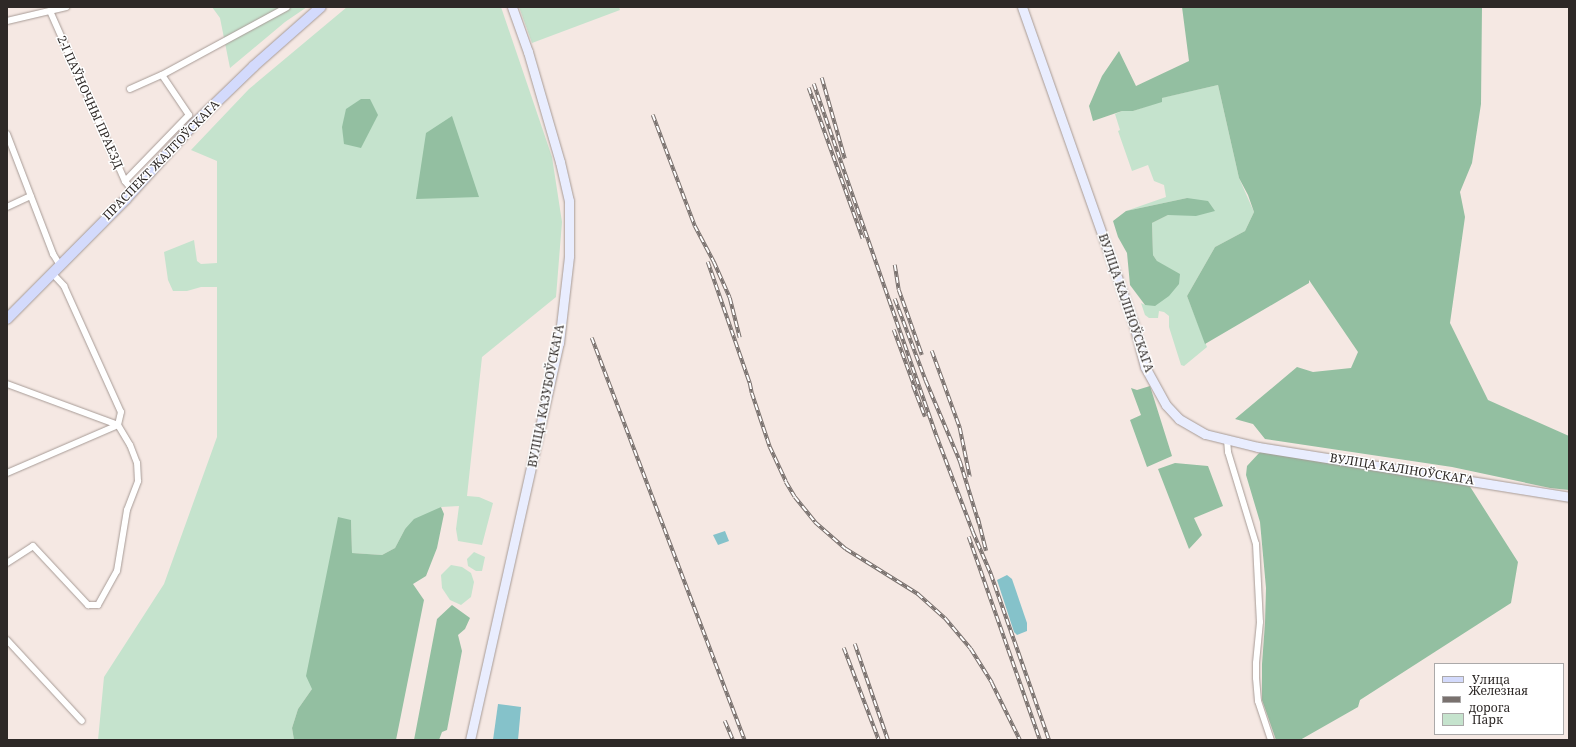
<!DOCTYPE html>
<html>
<head>
<meta charset="utf-8">
<style>
	body { margin:0 }
	#map { position:relative; width:1576px; height:747px; overflow:hidden; background:#f5e8e3; font-family:"Noto Serif",serif }
	div>[style] { position:absolute }
	[style*='--x'] { left:calc(var(--x)*1px); top:calc(var(--y)*1px); width:calc(var(--w)*1px); rotate:calc(var(--a)*1deg) }
	.green>* { inset:0; background:#c5e3cd }
	.forest>* { inset:0; background:#93bfa1 }
	.water>* { inset:0; background:#85c2ca }
	.roads { filter:drop-shadow(0 0 1px #a79b96) drop-shadow(0 0 1px #a79b96) }
	.street>* { height:6px; margin:-3px; padding:0 3px; transform-origin:3px; border-radius:3px; background:#fff }
	.secondary>* { height:9px; margin:-4.5px; padding:0 4.5px; transform-origin:4.5px; border-radius:4.5px; background:#e9edfe }
	.primary>* { height:10px; margin:-5px; padding:0 5px; transform-origin:5px; border-radius:5px; background:#d3dafc }
	.rail>* { height:3.5px; margin-top:-1.75px; transform-origin:0; background:repeating-linear-gradient(90deg,#fff 0 6px,#79716e 0 12px); box-sizing:border-box; border-block:1px solid #79716e }
	span { translate:-50% -50%; white-space:nowrap; text-align:center; line-height:1.15; -webkit-text-stroke:3px #fff; paint-order:stroke }
	.street-label { font-size:12px; color:#2e2927 }
	.frame { position:absolute; inset:0; border:8px solid #2e2927; pointer-events:none }
	.legend { position:absolute; left:1434px; top:663px; width:130px; height:72px; box-sizing:border-box; background:#fff; border:1px solid #aba9a9; margin:0; padding:5px 7px; list-style:none; font-size:12px; color:#2e2927 }
	.legend li { display:flex; align-items:center; gap:8px; height:20px }
	.legend b { width:20px; border:1px solid #aba9a9 }
</style>
</head>
<body>
<div id="map">
	<div class="green">
		<div style="clip-path:polygon(212px 7px,307px 7px,285px 22px,230px 68px,220px 18px)"></div>
		<div style="clip-path:polygon(347px 7px,501px 7px,552px 157px,562px 222px,556px 297px,482px 357px,467px 496px,479px 497px,493px 503px,482px 545px,458px 541px,456px 529px,459px 506px,441px 507px,405px 529px,395px 548px,382px 555px,352px 553px,351px 520px,312px 689px,298px 709px,292px 728px,294px 740px,98px 740px,104px 677px,164px 584px,217px 437px,217px 287px,201px 287px,187px 291px,173px 291px,168px 280px,164px 252px,194px 240px,197px 261px,201px 264px,217px 263px,217px 161px,191px 150px,249px 89px)"></div>
		<div style="clip-path:polygon(519px 7px,619px 7px,620px 10px,532px 43px)"></div>
		<div style="clip-path:polygon(1218px 85px,1239px 178px,1254px 212px,1245px 231px,1215px 247px,1187px 296px,1207px 347px,1184px 366px,1181px 365px,1169px 327px,1169px 316px,1164px 312px,1159px 311px,1158px 318px,1149px 318px,1145px 315px,1141px 303px,1145px 305px,1157px 261px,1153px 255px,1152px 223px,1168px 215px,1180px 215px,1187px 198px,1126px 211px,1166px 197px,1164px 185px,1154px 181px,1148px 165px,1132px 171px,1118px 131px,1120px 130px,1115px 114px,1122px 111px,1133px 111px,1162px 101px,1161px 98px)"></div>
		<div style="clip-path:polygon(474px 552px,485px 557px,482px 571px,476px 571px,468px 566px,467px 559px)"></div>
		<div style="clip-path:polygon(451px 565px,462px 567px,471px 573px,474px 582px,471px 597px,461px 605px,450px 600px,442px 588px,441px 575px)"></div>
	</div>
	<div class="forest">
		<div style="clip-path:polygon(1182px 7px,1482px 7px,1481px 104px,1472px 163px,1460px 192px,1465px 217px,1450px 323px,1488px 400px,1569px 436px,1569px 490px,1550px 488px,1452px 467px,1265px 439px,1253px 424px,1235px 419px,1297px 367px,1313px 372px,1351px 368px,1358px 352px,1309px 280px,1309px 283px,1205px 344px,1187px 296px,1215px 247px,1245px 231px,1254px 212px,1248px 195px,1239px 178px,1218px 85px,1162px 98px,1162px 102px,1133px 111px,1122px 111px,1093px 121px,1089px 106px,1102px 76px,1119px 51px,1136px 86px,1189px 61px)"></div>
		<div style="clip-path:polygon(361px 99px,370px 99px,378px 115px,361px 148px,344px 144px,342px 127px,346px 109px)"></div>
		<div style="clip-path:polygon(452px 116px,479px 197px,416px 199px,426px 133px)"></div>
		<div style="clip-path:polygon(1187px 198px,1208px 201px,1215px 211px,1196px 216px,1168px 215px,1152px 223px,1153px 255px,1157px 261px,1180px 274px,1179px 284px,1169px 296px,1155px 306px,1145px 305px,1130px 285px,1127px 253px,1118px 237px,1113px 221px,1126px 211px)"></div>
		<div style="clip-path:polygon(1150px 386px,1172px 456px,1147px 467px,1130px 420px,1141px 415px,1131px 388px,1137px 390px)"></div>
		<div style="clip-path:polygon(1260px 452px,1469px 485px,1518px 562px,1511px 603px,1360px 700px,1358px 707px,1300px 740px,1276px 740px,1262px 700px,1262px 664px,1265px 623px,1266px 588px,1260px 522px,1246px 475px,1247px 466px)"></div>
		<div style="clip-path:polygon(1175px 463px,1208px 466px,1223px 506px,1194px 518px,1202px 535px,1189px 549px,1158px 469px)"></div>
		<div style="clip-path:polygon(441px 507px,444px 514px,437px 548px,426px 576px,413px 584px,424px 600px,396px 740px,294px 740px,292px 728px,298px 709px,312px 689px,306px 676px,338px 517px,351px 520px,352px 553px,382px 555px,395px 548px,405px 529px,414px 519px)"></div>
		<div style="clip-path:polygon(452px 605px,470px 618px,465px 629px,458px 635px,462px 651px,447px 730px,442px 732px,439px 740px,414px 740px,437px 619px)"></div>
	</div>
	<div class="water">
		<div style="clip-path:polygon(725px 531px,729px 541px,718px 545px,713px 535px)"></div>
		<div style="clip-path:polygon(1007px 575px,1012px 579px,1027px 623px,1027px 631px,1017px 635px,1014px 632px,997px 580px)"></div>
		<div style="clip-path:polygon(498px 704px,521px 707px,518px 740px,493px 740px)"></div>
	</div>
	<div class="roads">
		<div class="street">
			<div style="--x:50;--y:11;--w:186;--a:66.2"></div>
			<div style="--x:125;--y:181;--w:13;--a:51"></div>
			<div style="--x:7;--y:21;--w:61;--a:-13.3"></div>
			<div style="--x:130;--y:89;--w:35;--a:-24"></div>
			<div style="--x:162;--y:75;--w:142;--a:-28.5"></div>
			<div style="--x:7;--y:134;--w:129;--a:69"></div>
			<div style="--x:53;--y:254;--w:13;--a:58"></div>
			<div style="--x:125;--y:181;--w:92;--a:-45.9"></div>
			<div style="--x:189;--y:115;--w:48;--a:-124"></div>
			<div style="--x:7;--y:207;--w:26;--a:-25"></div>
			<div style="--x:52;--y:273;--w:18;--a:47"></div>
			<div style="--x:64;--y:286;--w:138;--a:65.7"></div>
			<div style="--x:121;--y:412;--w:13;--a:103"></div>
			<div style="--x:7;--y:384;--w:118;--a:20.3"></div>
			<div style="--x:1227;--y:440;--w:12;--a:85"></div>
			<div style="--x:1228;--y:452;--w:96;--a:73.1"></div>
			<div style="--x:1256;--y:544;--w:78;--a:87.1"></div>
			<div style="--x:1260;--y:622;--w:41;--a:95.6"></div>
			<div style="--x:1256;--y:663;--w:15;--a:90"></div>
			<div style="--x:1256;--y:678;--w:23;--a:85"></div>
			<div style="--x:1258;--y:701;--w:41;--a:71.6"></div>
			<div style="--x:7;--y:473;--w:121;--a:-23.4"></div>
			<div style="--x:7;--y:563;--w:31;--a:-33"></div>
			<div style="--x:33;--y:546;--w:81;--a:47"></div>
			<div style="--x:88;--y:605;--w:10;--a:0"></div>
			<div style="--x:98;--y:605;--w:39;--a:-61"></div>
			<div style="--x:117;--y:571;--w:62;--a:-80.7"></div>
			<div style="--x:127;--y:510;--w:31;--a:-69"></div>
			<div style="--x:138;--y:481;--w:18;--a:-93"></div>
			<div style="--x:137;--y:463;--w:19;--a:-111"></div>
			<div style="--x:130;--y:445;--w:23;--a:-121"></div>
			<div style="--x:7;--y:640;--w:110;--a:47.2"></div>
		</div>
		<div class="secondary">
			<div style="--x:1022;--y:7;--w:337;--a:70.6"></div>
			<div style="--x:1134;--y:325;--w:43;--a:75.3"></div>
			<div style="--x:1145;--y:367;--w:43;--a:61.1"></div>
			<div style="--x:1166;--y:405;--w:19;--a:47"></div>
			<div style="--x:1179;--y:419;--w:30;--a:30"></div>
			<div style="--x:1205;--y:434;--w:55;--a:13.8"></div>
			<div style="--x:1258;--y:447;--w:315;--a:9.1"></div>
			<div style="--x:470;--y:740;--w:407;--a:-77.4"></div>
			<div style="--x:559;--y:343;--w:88;--a:-83.4"></div>
			<div style="--x:569;--y:256;--w:55;--a:-90"></div>
			<div style="--x:569;--y:201;--w:40;--a:-103"></div>
			<div style="--x:560;--y:162;--w:115;--a:-106.2"></div>
			<div style="--x:528;--y:52;--w:48;--a:-109.6"></div>
		</div>
		<div class="primary">
			<div style="--x:7;--y:319;--w:169;--a:-45.2"></div>
			<div style="--x:126;--y:199;--w:101;--a:-47.8"></div>
			<div style="--x:194;--y:124;--w:83;--a:-44"></div>
			<div style="--x:254;--y:66;--w:89;--a:-41.4"></div>
		</div>
	</div>
	<div class="rail">
		<div style="--x:822;--y:78;--w:84;--a:74.1"></div>
		<div style="--x:814;--y:84;--w:374;--a:70.8"></div>
		<div style="--x:937;--y:437;--w:102;--a:69.2"></div>
		<div style="--x:973;--y:532;--w:46;--a:66.8"></div>
		<div style="--x:991;--y:574;--w:176;--a:70.7"></div>
		<div style="--x:809;--y:88;--w:160;--a:70.3"></div>
		<div style="--x:653;--y:115;--w:119;--a:69.3"></div>
		<div style="--x:695;--y:226;--w:41;--a:62.2"></div>
		<div style="--x:714;--y:262;--w:39;--a:66"></div>
		<div style="--x:730;--y:298;--w:41;--a:76"></div>
		<div style="--x:708;--y:262;--w:128;--a:70.9"></div>
		<div style="--x:750;--y:383;--w:10;--a:79"></div>
		<div style="--x:752;--y:393;--w:57;--a:71.6"></div>
		<div style="--x:770;--y:447;--w:38;--a:65"></div>
		<div style="--x:786;--y:482;--w:17;--a:59"></div>
		<div style="--x:795;--y:497;--w:32;--a:51"></div>
		<div style="--x:815;--y:522;--w:41;--a:41.1"></div>
		<div style="--x:846;--y:549;--w:85;--a:32"></div>
		<div style="--x:918;--y:594;--w:36;--a:42"></div>
		<div style="--x:945;--y:618;--w:40;--a:50"></div>
		<div style="--x:971;--y:649;--w:40;--a:58"></div>
		<div style="--x:992;--y:683;--w:64;--a:63.8"></div>
		<div style="--x:895;--y:265;--w:25;--a:81"></div>
		<div style="--x:899;--y:290;--w:69;--a:70.5"></div>
		<div style="--x:895;--y:299;--w:88;--a:69.3"></div>
		<div style="--x:926;--y:381;--w:87;--a:67"></div>
		<div style="--x:960;--y:461;--w:65;--a:73"></div>
		<div style="--x:894;--y:330;--w:64;--a:69.9"></div>
		<div style="--x:592;--y:338;--w:430;--a:69.2"></div>
		<div style="--x:932;--y:351;--w:82;--a:70"></div>
		<div style="--x:960;--y:428;--w:50;--a:78.5"></div>
		<div style="--x:913;--y:385;--w:34;--a:69"></div>
		<div style="--x:978;--y:518;--w:34;--a:76"></div>
		<div style="--x:969;--y:537;--w:215;--a:70.7"></div>
		<div style="--x:855;--y:644;--w:102;--a:71"></div>
		<div style="--x:844;--y:648;--w:98;--a:69.2"></div>
		<div style="--x:725;--y:721;--w:21;--a:67"></div>
	</div>
	<div class="street-label">
		<span style="left:90px;top:102px;rotate:66deg">2-І ПАЎНОЧНЫ ПРАЕЗД</span>
		<span style="left:161px;top:160px;rotate:-46deg">ПРАСПЕКТ ЖАЛТОЎСКАГА</span>
		<span style="left:1126px;top:303px;rotate:71deg">ВУЛІЦА КАЛІНОЎСКАГА</span>
		<span style="left:546px;top:396px;rotate:-79deg">ВУЛІЦА КАЗУБОЎСКАГА</span>
		<span style="left:1402px;top:469px;rotate:9deg">ВУЛІЦА КАЛІНОЎСКАГА</span>
	</div>
	<div class="frame"></div>
	<ul class="legend">
	<li><b style="height:5px;background:#d3dafc"></b>Улица</li>
	<li><b style="height:5px;background:#79716e"></b>Железная дорога</li>
	<li><b style="height:11px;background:#c5e3cd"></b>Парк</li>
	</ul>
</div>
</body>
</html>
